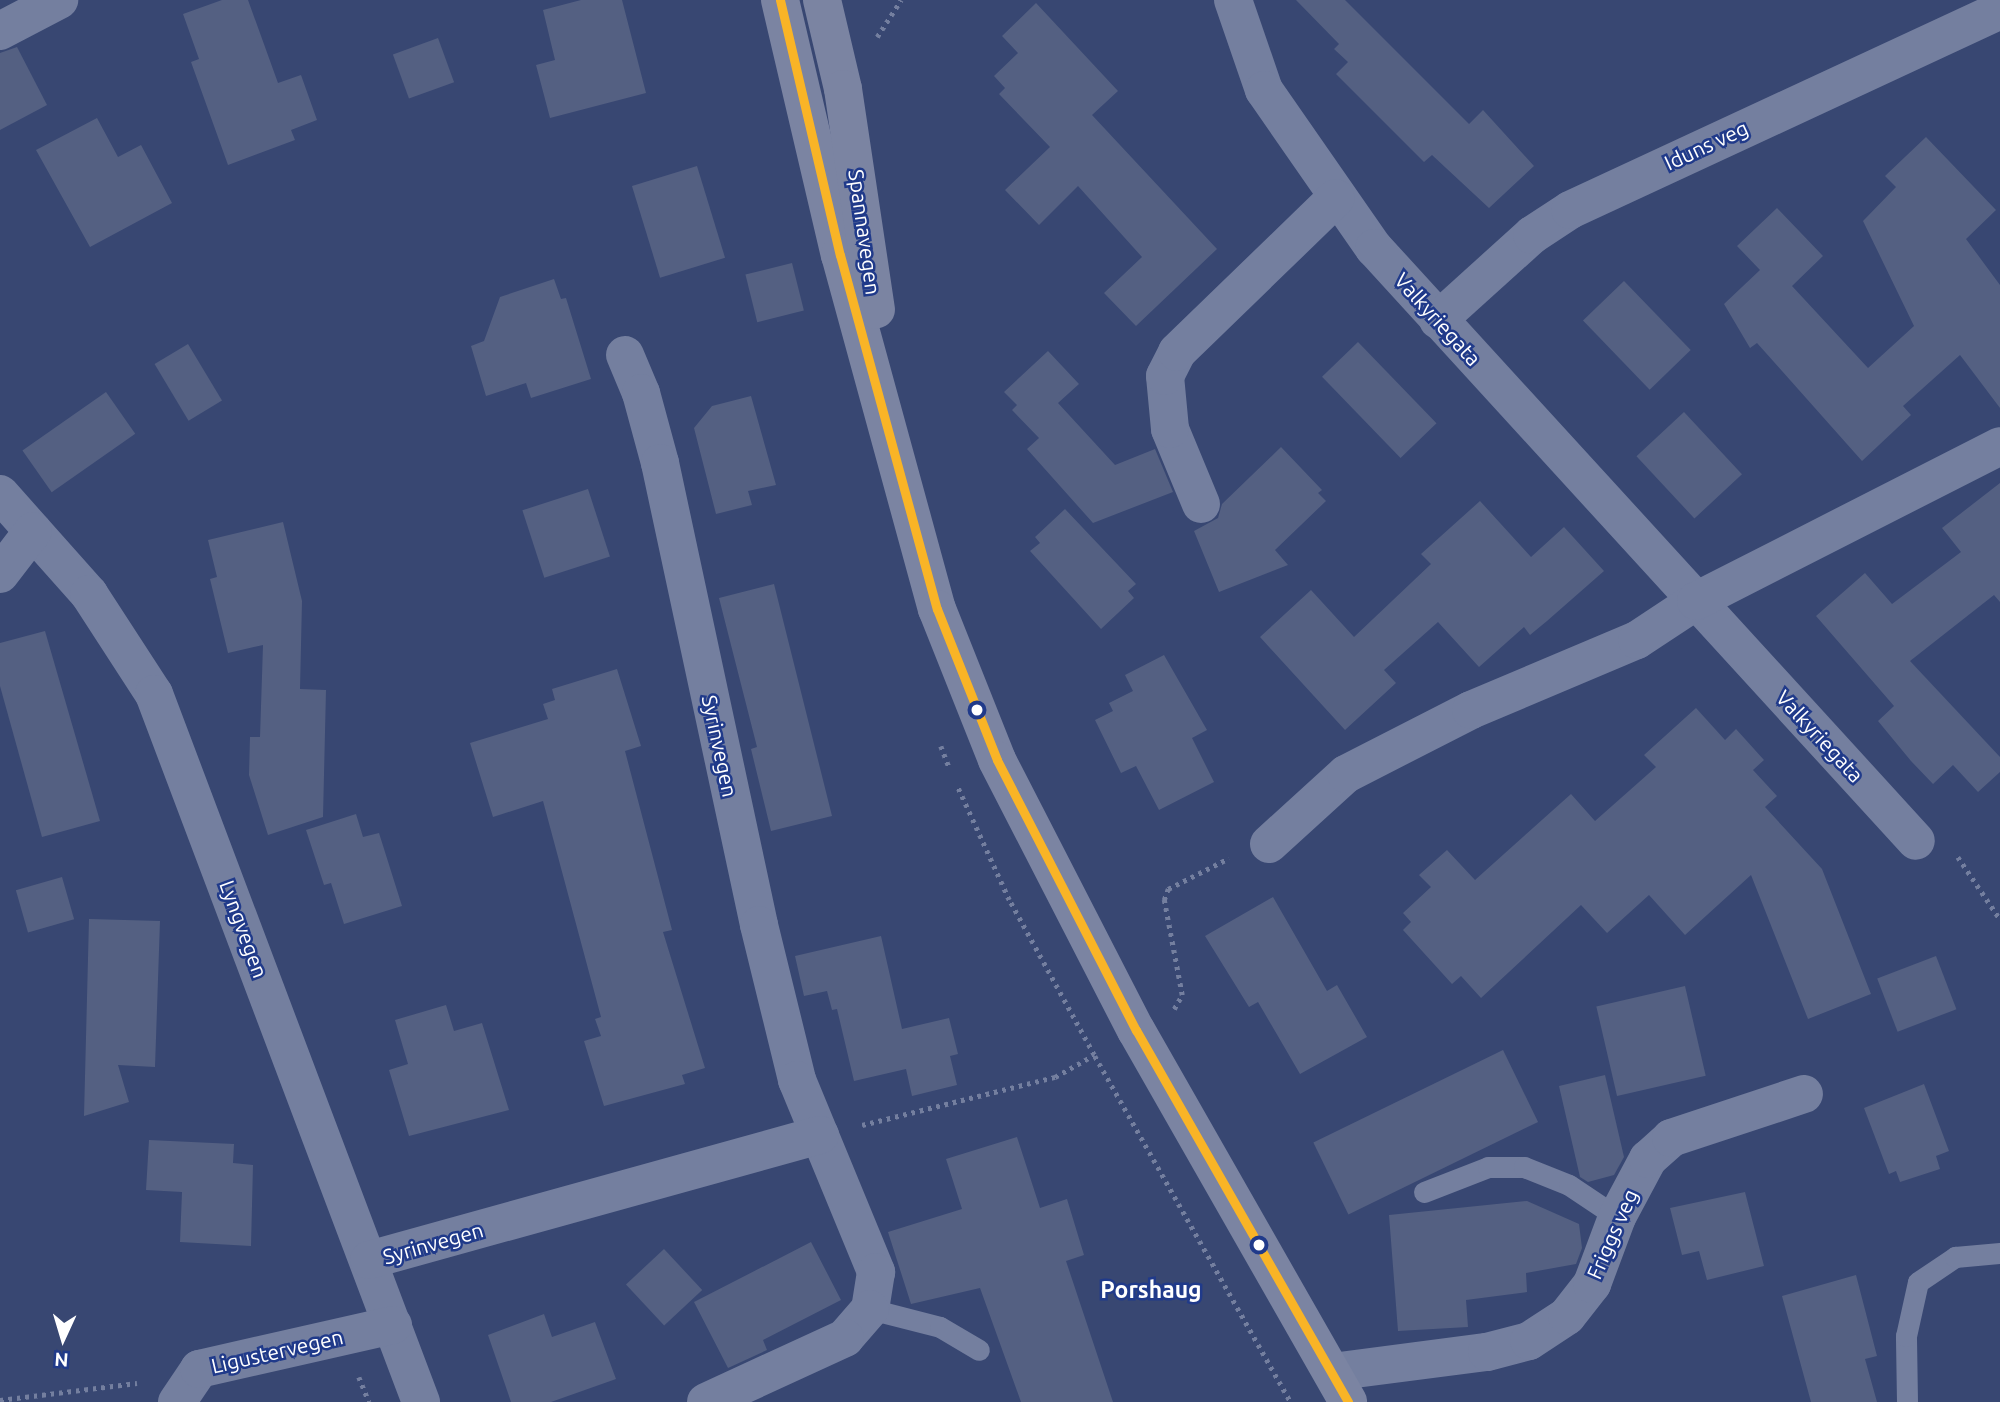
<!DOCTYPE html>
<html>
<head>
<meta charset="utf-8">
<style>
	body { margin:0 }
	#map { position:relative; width:2000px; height:1402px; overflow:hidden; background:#384772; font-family:Ubuntu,sans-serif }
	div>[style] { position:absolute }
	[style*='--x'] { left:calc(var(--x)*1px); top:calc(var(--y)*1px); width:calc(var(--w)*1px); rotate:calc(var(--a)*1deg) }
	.building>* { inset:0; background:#546082; transform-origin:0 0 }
	.path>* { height:4.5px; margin-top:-2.25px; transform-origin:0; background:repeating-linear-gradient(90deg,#747f9f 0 3.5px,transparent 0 8.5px) }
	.service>* { height:21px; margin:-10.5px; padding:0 10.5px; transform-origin:10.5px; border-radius:10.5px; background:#747f9f }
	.minor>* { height:38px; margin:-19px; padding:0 19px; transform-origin:19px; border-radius:19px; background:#747f9f }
	.secondary>* { height:38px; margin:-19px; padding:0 19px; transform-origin:19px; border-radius:19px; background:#7b84a2 }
	.bus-1>* { height:9px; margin:-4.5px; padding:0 4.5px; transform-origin:4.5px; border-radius:4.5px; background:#f9b426 }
	.dots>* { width:19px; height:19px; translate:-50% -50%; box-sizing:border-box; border:4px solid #203a8a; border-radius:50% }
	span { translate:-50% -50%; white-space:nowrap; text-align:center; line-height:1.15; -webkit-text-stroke:5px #203a8a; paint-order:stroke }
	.street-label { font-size:21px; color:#fff }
	.neighbourhood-label { font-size:23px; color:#fff; font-weight:700 }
	.north { position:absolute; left:28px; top:1304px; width:70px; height:70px; -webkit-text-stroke:5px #203a8a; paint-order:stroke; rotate:184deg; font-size:19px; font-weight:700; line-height:28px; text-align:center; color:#fff }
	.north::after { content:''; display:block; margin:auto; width:24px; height:32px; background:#fff; clip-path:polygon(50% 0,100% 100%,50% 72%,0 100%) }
</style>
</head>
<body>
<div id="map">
	<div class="building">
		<div style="clip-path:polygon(222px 0,248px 0,278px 83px,301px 75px,317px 120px,291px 130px,295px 140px,228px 165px,191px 62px,199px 59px,183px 14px)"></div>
		<div style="clip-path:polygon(581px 0,622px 0,646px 93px,550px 118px,536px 65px,555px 60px,543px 10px)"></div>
		<div style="clip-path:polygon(1296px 0,1345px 0,1469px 124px,1483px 110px,1534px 166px,1489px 208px,1432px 155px,1424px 162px,1336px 74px,1348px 62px,1334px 49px,1339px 44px)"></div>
		<div style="clip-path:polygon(1036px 3px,1118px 91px,1092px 115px,1217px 249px,1136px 326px,1104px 293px,1142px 257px,1078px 186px,1039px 225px,1005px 190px,1050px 147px,999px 94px,1005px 88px,994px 76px,1018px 53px,1002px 36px)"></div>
		<div style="left:438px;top:38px;width:47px;height:48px;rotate:70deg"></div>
		<div style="clip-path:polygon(17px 47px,47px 105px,0 130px,0 53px)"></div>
		<div style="clip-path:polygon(97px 118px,118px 157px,141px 145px,172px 203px,90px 247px,36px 150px)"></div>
		<div style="clip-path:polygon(1926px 137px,1996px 210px,1966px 239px,2000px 285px,2000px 408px,1960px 355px,1903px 406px,1911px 415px,1862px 461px,1757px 343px,1750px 348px,1724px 304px,1760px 270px,1737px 246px,1777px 208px,1823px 256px,1792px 286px,1868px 368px,1914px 326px,1863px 221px,1896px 187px,1885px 176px)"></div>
		<div style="left:697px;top:166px;width:96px;height:68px;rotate:73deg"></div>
		<div style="left:792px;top:263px;width:49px;height:48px;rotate:76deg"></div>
		<div style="clip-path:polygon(554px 279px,561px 299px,566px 298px,591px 379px,531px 398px,526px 383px,486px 396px,471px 346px,484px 341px,500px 297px)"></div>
		<div style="left:1624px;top:281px;width:96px;height:57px;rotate:46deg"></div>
		<div style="left:1358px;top:342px;width:113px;height:50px;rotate:46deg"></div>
		<div style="left:188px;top:344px;width:66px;height:39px;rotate:59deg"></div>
		<div style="clip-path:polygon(1048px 351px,1079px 384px,1058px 403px,1115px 465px,1155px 449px,1173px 492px,1093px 523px,1027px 449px,1039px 438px,1012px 410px,1017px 405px,1004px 392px)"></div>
		<div style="left:106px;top:392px;width:51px;height:102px;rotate:55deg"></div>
		<div style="clip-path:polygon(751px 396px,776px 485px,748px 491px,752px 505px,716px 514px,694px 428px,712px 406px)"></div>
		<div style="left:1684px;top:412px;width:85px;height:65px;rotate:47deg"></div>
		<div style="clip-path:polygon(1281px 447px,1322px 490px,1318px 493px,1326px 501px,1275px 550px,1288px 565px,1219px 592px,1194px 531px,1218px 518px,1222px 504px)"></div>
		<div style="clip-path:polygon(2000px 483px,2000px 602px,1994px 595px,1910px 661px,2000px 757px,2000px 772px,1978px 792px,1953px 765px,1933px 784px,1911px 761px,1878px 721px,1894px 706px,1816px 616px,1865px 573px,1892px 604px,1961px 552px,1942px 528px)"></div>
		<div style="left:588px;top:489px;width:71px;height:69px;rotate:72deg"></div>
		<div style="clip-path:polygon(1480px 501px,1531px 557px,1564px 527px,1604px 571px,1547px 621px,1530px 635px,1524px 627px,1479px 667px,1438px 622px,1384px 670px,1396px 683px,1345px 730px,1260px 637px,1311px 590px,1354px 637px,1431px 564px,1421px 554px)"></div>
		<div style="clip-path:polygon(1065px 509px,1136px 584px,1128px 591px,1134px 598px,1101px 629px,1030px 551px,1040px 543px,1035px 537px)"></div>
		<div style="clip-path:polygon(283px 522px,302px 601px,300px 689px,326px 690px,323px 817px,268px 835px,249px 775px,250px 737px,260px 737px,263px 645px,228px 653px,210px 579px,217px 577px,208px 540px)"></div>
		<div style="clip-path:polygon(774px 584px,832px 816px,771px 831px,751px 749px,757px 747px,719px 598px)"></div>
		<div style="clip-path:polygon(45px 631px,100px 821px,42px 837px,0 686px,0 643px)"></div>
		<div style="clip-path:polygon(1164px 655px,1207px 730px,1192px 738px,1214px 782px,1159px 810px,1136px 766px,1121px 773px,1095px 720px,1113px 711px,1109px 703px,1133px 691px,1125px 675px)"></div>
		<div style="clip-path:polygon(617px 669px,641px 746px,625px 751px,672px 930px,663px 932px,705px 1068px,682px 1075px,685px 1084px,604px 1106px,584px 1041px,601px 1036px,595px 1019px,601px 1017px,543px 801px,493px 817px,470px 743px,548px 719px,543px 704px,555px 700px,552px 689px)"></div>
		<div style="clip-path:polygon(1696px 708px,1725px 740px,1736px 729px,1764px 760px,1753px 770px,1777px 796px,1765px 807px,1822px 869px,1871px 994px,1808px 1019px,1751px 875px,1685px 935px,1649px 895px,1607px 933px,1581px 905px,1481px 998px,1461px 976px,1452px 984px,1403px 930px,1411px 922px,1403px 913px,1431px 887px,1419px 875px,1447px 850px,1475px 880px,1571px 794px,1595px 821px,1656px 767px,1644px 755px)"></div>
		<div style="clip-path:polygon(356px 814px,363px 837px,379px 833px,402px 906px,344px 924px,331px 883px,324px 885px,306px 830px)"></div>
		<div style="left:62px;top:877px;width:44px;height:48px;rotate:74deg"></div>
		<div style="clip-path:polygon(1273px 897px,1327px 991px,1337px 985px,1367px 1037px,1300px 1074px,1258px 1002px,1249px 1007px,1205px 936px)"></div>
		<div style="clip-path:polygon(89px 919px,160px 921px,155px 1067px,118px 1065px,129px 1102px,84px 1116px)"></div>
		<div style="clip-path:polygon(881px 936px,902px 1029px,949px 1018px,958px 1054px,950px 1056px,957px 1085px,912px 1096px,906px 1069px,854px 1081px,837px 1009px,832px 1010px,827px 991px,804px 996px,795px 956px)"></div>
		<div style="left:1936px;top:956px;width:57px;height:63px;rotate:69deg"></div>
		<div style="left:1685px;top:986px;width:92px;height:91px;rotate:77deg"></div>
		<div style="clip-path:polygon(446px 1005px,454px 1031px,482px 1023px,509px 1110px,409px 1136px,389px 1070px,408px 1064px,395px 1020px)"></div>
		<div style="left:1503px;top:1050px;width:80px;height:211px;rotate:64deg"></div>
		<div style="clip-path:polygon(1605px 1075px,1624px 1157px,1614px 1175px,1588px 1182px,1580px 1177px,1559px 1086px)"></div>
		<div style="clip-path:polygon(1924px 1084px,1949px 1151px,1936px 1156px,1940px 1169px,1900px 1182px,1896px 1171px,1889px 1174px,1864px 1108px)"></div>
		<div style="clip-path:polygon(1017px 1137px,1040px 1208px,1067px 1199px,1084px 1255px,1066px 1261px,1113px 1402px,1021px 1402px,980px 1288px,911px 1304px,888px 1232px,962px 1209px,946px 1159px)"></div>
		<div style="clip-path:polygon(149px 1140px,234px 1144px,233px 1163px,253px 1165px,251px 1246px,180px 1242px,182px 1192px,146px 1190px)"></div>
		<div style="clip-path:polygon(1745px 1192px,1764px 1266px,1707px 1280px,1699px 1251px,1682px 1255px,1670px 1208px)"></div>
		<div style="clip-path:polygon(1527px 1201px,1579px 1224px,1582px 1248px,1576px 1264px,1526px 1273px,1527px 1292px,1466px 1300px,1468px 1327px,1398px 1331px,1389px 1215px)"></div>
		<div style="clip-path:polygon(811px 1242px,841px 1300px,763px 1340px,767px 1350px,728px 1368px,694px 1302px)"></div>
		<div style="left:664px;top:1249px;width:56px;height:52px;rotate:47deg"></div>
		<div style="clip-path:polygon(1856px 1275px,1877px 1356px,1865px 1359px,1877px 1402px,1811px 1402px,1782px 1296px)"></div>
		<div style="clip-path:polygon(544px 1314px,552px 1337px,595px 1322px,616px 1379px,551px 1402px,511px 1402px,488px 1335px)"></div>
	</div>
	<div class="path">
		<div style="--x:877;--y:37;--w:44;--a:-57"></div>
		<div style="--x:941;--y:746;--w:22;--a:69"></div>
		<div style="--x:1958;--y:857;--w:75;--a:55.9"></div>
		<div style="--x:1174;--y:1009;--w:16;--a:-60"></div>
		<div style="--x:1182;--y:995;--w:97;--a:-100.7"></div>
		<div style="--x:1164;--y:900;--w:12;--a:-70"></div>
		<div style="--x:1168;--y:889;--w:68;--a:-26.9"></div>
		<div style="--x:1095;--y:1056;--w:398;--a:60.5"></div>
		<div style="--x:862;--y:1125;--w:199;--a:-14"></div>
		<div style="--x:1055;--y:1077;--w:45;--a:-29.4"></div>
		<div style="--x:1094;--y:1055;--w:177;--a:-118.7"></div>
		<div style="--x:1009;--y:900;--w:123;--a:-114.5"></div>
		<div style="--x:359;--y:1377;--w:27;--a:68"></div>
		<div style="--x:0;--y:1400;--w:138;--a:-7.1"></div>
	</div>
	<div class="service">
		<div style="--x:1424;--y:1192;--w:69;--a:-21.3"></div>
		<div style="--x:1488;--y:1167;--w:36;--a:0"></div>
		<div style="--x:1524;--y:1167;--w:48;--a:21.8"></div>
		<div style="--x:1569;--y:1185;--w:58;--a:33.7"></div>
		<div style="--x:870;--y:1309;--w:72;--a:14.4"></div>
		<div style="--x:940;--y:1327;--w:45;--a:30.5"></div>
		<div style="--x:1907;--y:1402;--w:66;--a:-90.9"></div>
		<div style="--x:1906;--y:1336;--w:55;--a:-77.5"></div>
		<div style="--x:1918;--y:1282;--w:45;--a:-34"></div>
		<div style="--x:1955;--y:1257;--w:45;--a:-5.1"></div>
	</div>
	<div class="minor">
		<div style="--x:1233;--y:0;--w:95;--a:71"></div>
		<div style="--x:1264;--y:90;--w:193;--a:55.2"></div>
		<div style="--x:1374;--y:248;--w:803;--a:47.57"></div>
		<div style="--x:0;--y:31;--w:67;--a:-27.7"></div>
		<div style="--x:1438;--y:320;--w:127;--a:-42.1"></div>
		<div style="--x:1532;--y:235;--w:45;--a:-33.3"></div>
		<div style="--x:1570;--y:210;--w:474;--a:-24.9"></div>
		<div style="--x:625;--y:355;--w:41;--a:67.2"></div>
		<div style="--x:641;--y:393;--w:73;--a:74.8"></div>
		<div style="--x:660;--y:463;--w:472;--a:77.9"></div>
		<div style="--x:759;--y:925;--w:160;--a:76.2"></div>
		<div style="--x:797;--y:1080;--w:208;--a:67.6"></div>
		<div style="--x:876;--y:1272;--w:37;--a:99"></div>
		<div style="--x:870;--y:1309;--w:38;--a:131"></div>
		<div style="--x:845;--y:1338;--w:153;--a:155.3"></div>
		<div style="--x:0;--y:494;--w:134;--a:48.3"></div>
		<div style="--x:89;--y:594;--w:119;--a:57"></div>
		<div style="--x:154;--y:694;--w:757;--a:69.34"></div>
		<div style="--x:1201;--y:504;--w:81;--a:-112.5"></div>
		<div style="--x:1170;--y:429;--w:53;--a:-95.4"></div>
		<div style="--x:1165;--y:376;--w:27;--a:-63"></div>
		<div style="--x:1177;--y:352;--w:221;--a:-44.1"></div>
		<div style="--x:0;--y:574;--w:54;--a:-52.5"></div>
		<div style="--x:1269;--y:844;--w:104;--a:-42.3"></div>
		<div style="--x:1346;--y:774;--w:140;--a:-27.1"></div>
		<div style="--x:1471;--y:710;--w:180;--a:-22.9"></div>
		<div style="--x:1637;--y:640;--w:71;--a:-33.5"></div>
		<div style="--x:1696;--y:601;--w:341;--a:-27"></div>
		<div style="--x:369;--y:1260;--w:468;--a:-15.5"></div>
		<div style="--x:1332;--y:1372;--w:156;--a:-7.4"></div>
		<div style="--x:1487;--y:1352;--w:43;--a:-14.7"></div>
		<div style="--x:1529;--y:1341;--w:45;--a:-33.3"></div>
		<div style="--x:1567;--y:1316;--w:41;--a:-52"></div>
		<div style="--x:1592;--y:1284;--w:72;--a:-69.5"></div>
		<div style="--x:1617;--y:1217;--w:66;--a:-61.9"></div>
		<div style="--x:1648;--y:1159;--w:31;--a:-42"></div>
		<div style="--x:1671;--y:1138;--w:140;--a:-18.3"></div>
		<div style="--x:177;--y:1402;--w:40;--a:-56"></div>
		<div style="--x:199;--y:1369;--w:199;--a:-12.8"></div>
	</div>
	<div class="secondary">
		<div style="--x:780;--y:0;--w:262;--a:76.8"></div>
		<div style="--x:840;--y:255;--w:367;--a:74.7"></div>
		<div style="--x:937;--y:609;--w:162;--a:68.3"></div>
		<div style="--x:997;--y:760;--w:304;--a:62.8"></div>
		<div style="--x:1136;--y:1030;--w:428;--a:60.3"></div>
		<div style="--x:822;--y:0;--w:91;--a:76.7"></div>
		<div style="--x:843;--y:89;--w:223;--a:81.5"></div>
	</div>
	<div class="bus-1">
		<div style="--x:780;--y:0;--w:262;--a:76.8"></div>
		<div style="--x:840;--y:255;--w:367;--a:74.7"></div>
		<div style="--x:937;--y:609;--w:162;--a:68.3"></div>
		<div style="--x:997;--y:760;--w:304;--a:62.8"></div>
		<div style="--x:1136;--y:1030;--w:428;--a:60.3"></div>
	</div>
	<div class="dots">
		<div style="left:977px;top:710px;background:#fff"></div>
		<div style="left:1259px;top:1245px;background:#fff"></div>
	</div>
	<div class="street-label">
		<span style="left:1706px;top:145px;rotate:-25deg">Iduns veg</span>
		<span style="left:865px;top:232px;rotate:82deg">Spannavegen</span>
		<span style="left:1438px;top:319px;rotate:48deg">Valkyriegata</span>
		<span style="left:1820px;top:736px;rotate:47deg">Valkyriegata</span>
		<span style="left:720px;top:746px;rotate:78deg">Syrinvegen</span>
		<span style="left:244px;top:929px;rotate:70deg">Lyngvegen</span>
		<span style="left:1612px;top:1234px;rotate:-66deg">Friggs veg</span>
		<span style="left:433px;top:1243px;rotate:-16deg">Syrinvegen</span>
		<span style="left:277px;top:1351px;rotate:-13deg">Ligustervegen</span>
	</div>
	<div class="neighbourhood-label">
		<span style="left:1151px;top:1290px">Porshaug</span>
	</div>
	<div class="north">N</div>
</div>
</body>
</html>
